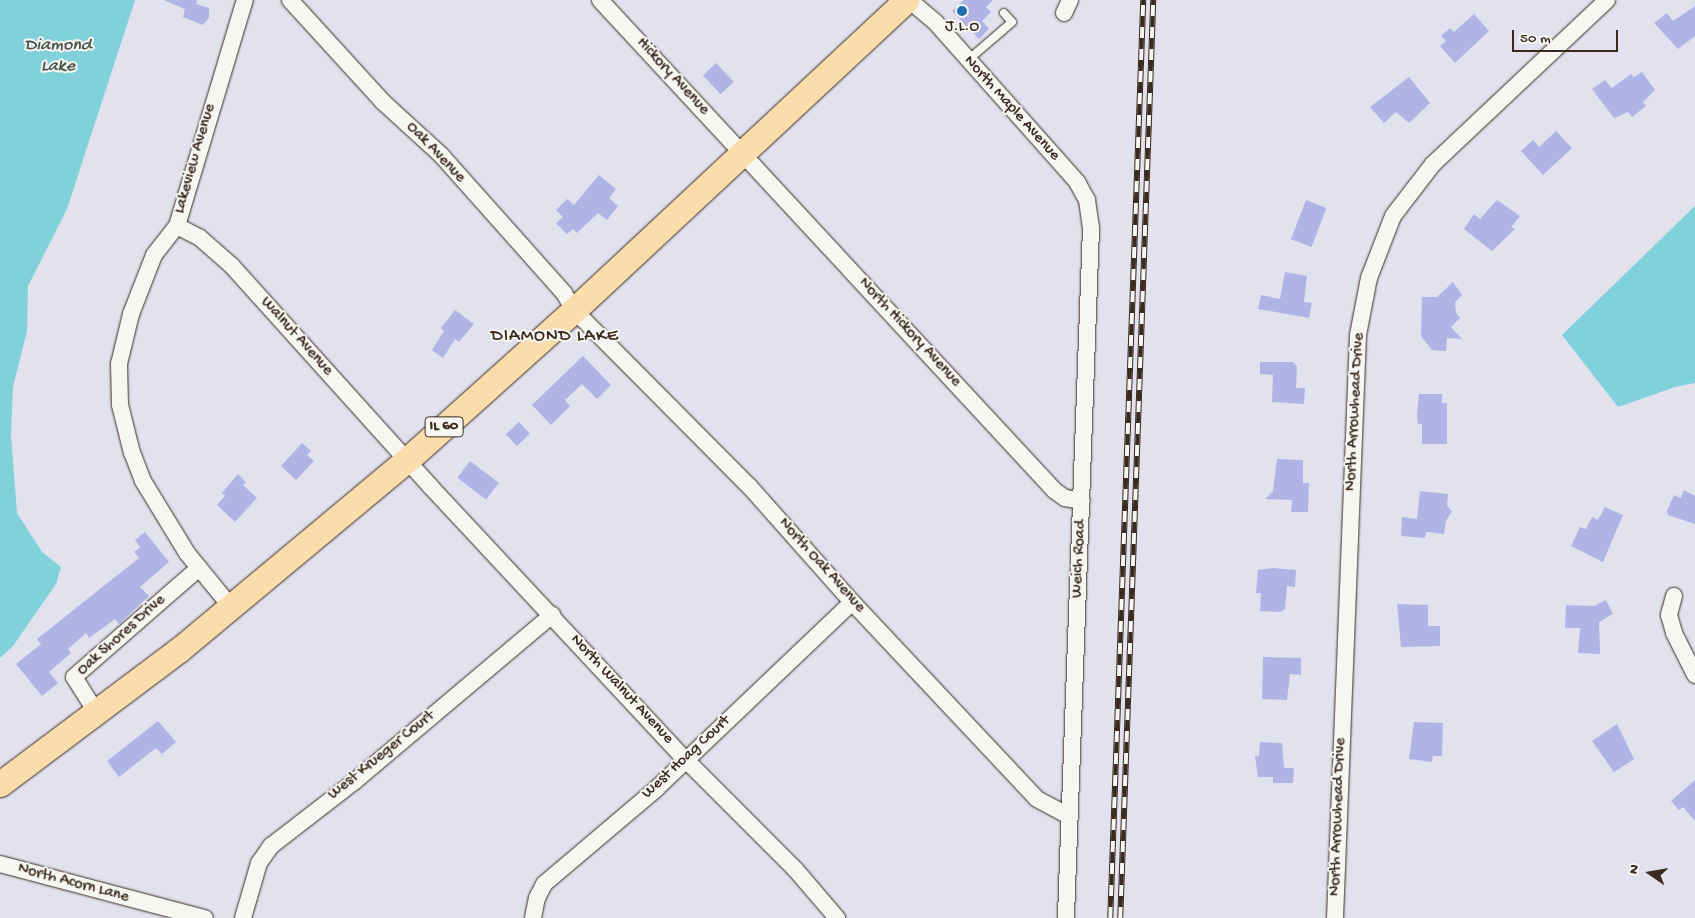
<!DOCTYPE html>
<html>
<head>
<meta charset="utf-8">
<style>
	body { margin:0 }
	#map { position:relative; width:1695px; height:918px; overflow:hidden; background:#e1e2ee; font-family:"Gochi Hand",sans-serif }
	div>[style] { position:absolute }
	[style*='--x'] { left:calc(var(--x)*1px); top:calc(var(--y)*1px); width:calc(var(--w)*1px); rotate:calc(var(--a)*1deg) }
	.water>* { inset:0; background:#80d1d9 }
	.building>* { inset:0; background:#afb4e5; transform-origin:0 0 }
	.roads { filter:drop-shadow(0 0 1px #3b2a1e) drop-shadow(0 0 1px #3b2a1e) }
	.lane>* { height:8px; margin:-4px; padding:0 4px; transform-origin:4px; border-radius:4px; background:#f6f6f2 }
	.street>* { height:16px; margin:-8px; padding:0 8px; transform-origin:8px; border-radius:8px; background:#f6f6f2 }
	.primary>* { height:25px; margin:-12.5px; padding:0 12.5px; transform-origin:12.5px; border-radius:12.5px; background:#fbddab }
	.rail>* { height:5.5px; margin-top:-2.75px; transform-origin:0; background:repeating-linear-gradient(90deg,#f6f6f2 0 11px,#3b2a1e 0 22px); box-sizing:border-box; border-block:1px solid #3b2a1e }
	.dots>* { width:14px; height:14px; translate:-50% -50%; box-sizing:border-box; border:2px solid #f6f6f2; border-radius:50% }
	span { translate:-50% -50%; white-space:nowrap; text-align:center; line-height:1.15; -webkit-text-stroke:4px #f6f6f2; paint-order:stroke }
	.shield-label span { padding:1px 4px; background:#f6f6f2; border:1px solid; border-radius:4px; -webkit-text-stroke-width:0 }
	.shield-label { font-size:15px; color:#3b2a1e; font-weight:700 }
	.poi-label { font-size:16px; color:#3b2a1e }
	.street-label { font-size:16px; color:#3b2a1e }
	.water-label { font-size:18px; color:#4c544d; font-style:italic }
	.neighbourhood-label { font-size:18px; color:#3b2a1e; letter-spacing:1px }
	.north { position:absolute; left:1625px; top:848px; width:50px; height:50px; -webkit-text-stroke:4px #f6f6f2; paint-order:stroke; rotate:283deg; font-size:14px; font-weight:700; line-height:20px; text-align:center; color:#3b2a1e }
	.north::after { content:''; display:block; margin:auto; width:18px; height:22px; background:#3b2a1e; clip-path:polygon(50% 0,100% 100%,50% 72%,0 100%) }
	.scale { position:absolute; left:1512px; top:30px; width:106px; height:22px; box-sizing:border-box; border:2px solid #3b2a1e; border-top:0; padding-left:6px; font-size:15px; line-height:18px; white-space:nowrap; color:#3b2a1e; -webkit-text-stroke:4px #f6f6f2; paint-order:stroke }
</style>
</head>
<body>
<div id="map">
	<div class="water">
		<div style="clip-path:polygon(0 0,135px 0,67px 209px,28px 286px,27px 331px,13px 387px,11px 435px,17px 513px,42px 552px,61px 567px,56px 584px,13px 646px,0 658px)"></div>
		<div style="clip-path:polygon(1695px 206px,1695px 383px,1675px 387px,1618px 407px,1562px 335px)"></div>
	</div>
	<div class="building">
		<div style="clip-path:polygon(164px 0,197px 0,196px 4px,209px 8px,209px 18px,203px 25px,183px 17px,185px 9px)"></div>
		<div style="clip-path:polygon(964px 0,993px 0,986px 7px,991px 12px,982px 21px,989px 29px,979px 39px,952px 11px)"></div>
		<div style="clip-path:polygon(1695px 6px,1695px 36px,1678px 49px,1654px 23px,1667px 13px,1673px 21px)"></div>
		<div style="clip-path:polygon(1474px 14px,1489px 31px,1455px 63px,1440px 46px,1446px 41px,1441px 36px,1450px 28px,1454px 32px)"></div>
		<div style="left:716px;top:63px;width:26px;height:18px;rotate:47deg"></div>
		<div style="clip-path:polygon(1642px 72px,1655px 90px,1643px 102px,1646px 106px,1632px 117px,1628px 112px,1614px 118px,1592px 89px,1605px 80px,1612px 88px,1631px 74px,1634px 77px)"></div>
		<div style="clip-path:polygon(1409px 77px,1430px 103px,1409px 123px,1396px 112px,1384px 123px,1370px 107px)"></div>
		<div style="clip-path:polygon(1556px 131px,1572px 148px,1543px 175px,1521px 151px,1533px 140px,1539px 147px)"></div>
		<div style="clip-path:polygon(599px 175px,616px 189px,609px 198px,618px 206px,607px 220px,598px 213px,577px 233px,573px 229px,567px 234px,556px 223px,563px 217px,556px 210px,567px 199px,574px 205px)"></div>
		<div style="left:1306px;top:200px;width:22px;height:42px;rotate:21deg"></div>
		<div style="clip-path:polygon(1497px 200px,1520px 216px,1511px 227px,1515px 229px,1492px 251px,1464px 229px,1474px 214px,1480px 219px)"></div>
		<div style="clip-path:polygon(1285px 272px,1307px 276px,1304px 302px,1312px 303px,1309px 318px,1258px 309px,1261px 295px,1280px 299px)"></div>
		<div style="clip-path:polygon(1453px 282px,1462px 295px,1455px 302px,1456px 313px,1460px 318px,1451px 327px,1462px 339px,1447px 338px,1446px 351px,1432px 350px,1421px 336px,1422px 297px,1437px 297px)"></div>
		<div style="clip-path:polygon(455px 310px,474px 324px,459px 342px,455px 339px,443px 358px,432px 350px,444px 331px,441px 328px)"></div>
		<div style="clip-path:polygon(583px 356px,611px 385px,597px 399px,582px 384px,565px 400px,570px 406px,551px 425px,532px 405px)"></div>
		<div style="clip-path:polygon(1260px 362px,1293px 362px,1297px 366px,1296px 388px,1305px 388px,1304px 404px,1272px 402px,1273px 375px,1260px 374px)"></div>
		<div style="clip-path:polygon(1419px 394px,1442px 394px,1442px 403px,1447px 403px,1447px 444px,1422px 444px,1422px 424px,1418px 424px,1417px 414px)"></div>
		<div style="left:519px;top:422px;width:16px;height:18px;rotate:47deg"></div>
		<div style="clip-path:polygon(302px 443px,311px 451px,307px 455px,314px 461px,296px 480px,281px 466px)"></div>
		<div style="clip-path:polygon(1277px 459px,1303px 460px,1303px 483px,1309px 483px,1308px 512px,1291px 512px,1292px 500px,1265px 499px,1273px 491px)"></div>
		<div style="left:470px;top:461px;width:36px;height:21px;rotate:37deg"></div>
		<div style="clip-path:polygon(238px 474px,246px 482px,243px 485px,257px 498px,235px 522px,217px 505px,225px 496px,222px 493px)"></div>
		<div style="clip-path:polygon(1684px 490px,1695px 496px,1695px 524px,1668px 515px,1667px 511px,1674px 495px,1681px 498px)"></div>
		<div style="clip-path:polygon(1420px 491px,1448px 494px,1447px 506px,1452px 511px,1446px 521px,1444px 534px,1426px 532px,1425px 538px,1401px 536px,1402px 517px,1417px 519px)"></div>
		<div style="clip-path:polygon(1605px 507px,1623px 515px,1603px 562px,1571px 546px,1580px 527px,1586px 529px,1592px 517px,1598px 520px)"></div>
		<div style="clip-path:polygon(145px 532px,169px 562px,140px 587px,149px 596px,119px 624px,115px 619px,89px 638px,86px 633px,68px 649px,71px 653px,49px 672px,58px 683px,42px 696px,16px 664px,41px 644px,37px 639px,139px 558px,134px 552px,140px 547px,135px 540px)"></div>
		<div style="clip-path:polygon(1272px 568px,1296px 570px,1295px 587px,1287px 586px,1285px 609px,1281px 612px,1260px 611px,1261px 593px,1256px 593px,1258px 570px)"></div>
		<div style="clip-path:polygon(1606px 600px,1613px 614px,1599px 622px,1600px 654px,1578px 653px,1580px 628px,1565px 628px,1566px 605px,1594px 606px)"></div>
		<div style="clip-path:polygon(1397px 604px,1428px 605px,1428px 626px,1440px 626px,1440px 646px,1401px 647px)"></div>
		<div style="clip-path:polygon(1263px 657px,1301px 658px,1301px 675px,1290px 674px,1287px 700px,1262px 699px)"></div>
		<div style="clip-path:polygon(158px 721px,176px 742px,162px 754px,156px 748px,119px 777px,107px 761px)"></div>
		<div style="clip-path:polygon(1414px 722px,1443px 723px,1442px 756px,1433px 756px,1432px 762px,1409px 759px)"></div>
		<div style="clip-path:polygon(1617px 724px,1634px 759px,1614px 772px,1592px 741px)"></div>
		<div style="clip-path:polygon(1260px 742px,1282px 743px,1284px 768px,1294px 768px,1293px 783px,1273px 783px,1273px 777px,1258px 777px,1255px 756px,1259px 756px)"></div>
		<div style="clip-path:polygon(1695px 780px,1695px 821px,1683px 807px,1679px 810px,1671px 801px)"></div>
	</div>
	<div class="roads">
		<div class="lane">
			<div style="--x:968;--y:60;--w:58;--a:-40.8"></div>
			<div style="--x:1012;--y:22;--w:12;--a:-132"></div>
		</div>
		<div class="street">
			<div style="--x:290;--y:0;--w:138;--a:47.6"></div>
			<div style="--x:383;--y:102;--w:79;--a:42.4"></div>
			<div style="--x:441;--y:155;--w:185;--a:48.3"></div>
			<div style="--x:564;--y:293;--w:20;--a:60"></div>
			<div style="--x:574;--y:310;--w:248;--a:45.2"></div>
			<div style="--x:749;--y:486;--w:155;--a:48.4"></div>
			<div style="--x:852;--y:602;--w:270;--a:46.8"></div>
			<div style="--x:1037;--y:799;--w:36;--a:28"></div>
			<div style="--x:600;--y:0;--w:669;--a:47.18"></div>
			<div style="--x:1055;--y:491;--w:12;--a:35"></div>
			<div style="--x:1065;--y:498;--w:17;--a:10"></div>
			<div style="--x:909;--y:0;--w:35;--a:40"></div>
			<div style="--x:936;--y:23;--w:213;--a:48.4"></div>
			<div style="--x:1077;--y:182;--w:21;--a:61"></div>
			<div style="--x:1087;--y:200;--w:28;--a:82"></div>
			<div style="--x:1091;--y:228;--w:690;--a:92.08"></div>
			<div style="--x:1064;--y:13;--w:14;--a:-65"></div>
			<div style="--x:177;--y:226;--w:25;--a:27"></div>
			<div style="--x:199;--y:237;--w:44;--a:41.3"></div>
			<div style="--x:232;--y:266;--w:296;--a:48"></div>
			<div style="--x:430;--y:486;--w:374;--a:47"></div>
			<div style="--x:685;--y:759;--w:156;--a:45"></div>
			<div style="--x:795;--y:869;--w:65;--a:49.4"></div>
			<div style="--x:1674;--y:596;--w:20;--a:105"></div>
			<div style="--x:1669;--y:615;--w:19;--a:74"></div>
			<div style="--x:1674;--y:633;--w:47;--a:63.4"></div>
			<div style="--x:231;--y:607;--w:70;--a:-129.2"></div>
			<div style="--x:187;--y:553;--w:84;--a:-121.4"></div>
			<div style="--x:143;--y:481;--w:30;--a:-111"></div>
			<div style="--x:132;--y:453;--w:49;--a:-104"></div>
			<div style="--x:120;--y:405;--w:41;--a:-91.4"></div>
			<div style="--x:119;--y:364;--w:51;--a:-76.5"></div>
			<div style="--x:131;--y:314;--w:63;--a:-68.7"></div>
			<div style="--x:154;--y:255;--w:37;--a:-52"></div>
			<div style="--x:177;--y:226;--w:236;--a:-73.3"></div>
			<div style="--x:96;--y:712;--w:41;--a:-122.2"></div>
			<div style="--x:74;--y:677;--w:166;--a:-41.1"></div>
			<div style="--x:0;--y:864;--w:212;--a:14.8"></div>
			<div style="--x:243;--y:918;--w:57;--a:-73.8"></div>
			<div style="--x:259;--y:863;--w:21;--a:-55"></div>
			<div style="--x:271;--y:846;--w:106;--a:-37.7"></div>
			<div style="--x:355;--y:781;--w:258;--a:-40.1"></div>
			<div style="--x:533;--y:918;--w:20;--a:-79"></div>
			<div style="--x:537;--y:898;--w:16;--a:-63"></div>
			<div style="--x:544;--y:884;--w:148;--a:-40.3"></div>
			<div style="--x:657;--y:788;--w:269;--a:-43.6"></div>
			<div style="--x:1335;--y:918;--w:583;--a:-87.74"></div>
			<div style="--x:1358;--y:335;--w:58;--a:-79.1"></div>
			<div style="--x:1369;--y:278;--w:66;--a:-68.8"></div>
			<div style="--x:1393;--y:216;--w:66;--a:-52.4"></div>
			<div style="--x:1433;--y:164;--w:239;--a:-43.3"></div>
		</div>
		<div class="primary">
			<div style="--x:0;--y:784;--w:225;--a:-36.9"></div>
			<div style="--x:180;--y:649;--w:295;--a:-39.8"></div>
			<div style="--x:407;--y:460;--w:224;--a:-41.9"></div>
			<div style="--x:574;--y:310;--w:454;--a:-43"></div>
		</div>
	</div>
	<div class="rail">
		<div style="--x:1110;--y:918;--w:919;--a:-87.94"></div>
		<div style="--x:1120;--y:918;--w:919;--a:-87.94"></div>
	</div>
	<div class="dots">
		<div style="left:962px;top:11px;background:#1f6fb2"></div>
	</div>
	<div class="shield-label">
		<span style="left:444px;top:427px">IL 60</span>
	</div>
	<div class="poi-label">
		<span style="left:962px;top:28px">J.L.O</span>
	</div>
	<div class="street-label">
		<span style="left:672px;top:77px;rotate:47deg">Hickory Avenue</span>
		<span style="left:1011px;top:109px;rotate:48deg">North Maple Avenue</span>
		<span style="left:435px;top:153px;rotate:46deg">Oak Avenue</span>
		<span style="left:196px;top:159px;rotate:-74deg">Lakeview Avenue</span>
		<span style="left:909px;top:333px;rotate:47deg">North Hickory Avenue</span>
		<span style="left:296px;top:337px;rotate:48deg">Walnut Avenue</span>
		<span style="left:1356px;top:412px;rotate:-87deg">North Arrowhead Drive</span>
		<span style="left:1080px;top:559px;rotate:-87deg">Weich Road</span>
		<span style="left:821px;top:566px;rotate:48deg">North Oak Avenue</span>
		<span style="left:122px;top:636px;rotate:-42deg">Oak Shores Drive</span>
		<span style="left:621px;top:690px;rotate:47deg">North Walnut Avenue</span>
		<span style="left:382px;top:756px;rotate:-39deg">West Krueger Court</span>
		<span style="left:687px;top:758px;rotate:-43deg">West Hoag Court</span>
		<span style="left:1339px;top:817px;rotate:-88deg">North Arrowhead Drive</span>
		<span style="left:73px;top:884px;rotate:15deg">North Acorn Lane</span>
	</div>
	<div class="water-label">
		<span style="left:58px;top:57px">Diamond<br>Lake</span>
	</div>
	<div class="neighbourhood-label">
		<span style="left:555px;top:337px">DIAMOND LAKE</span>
	</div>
	<div class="north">N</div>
	<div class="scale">50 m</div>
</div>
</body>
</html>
